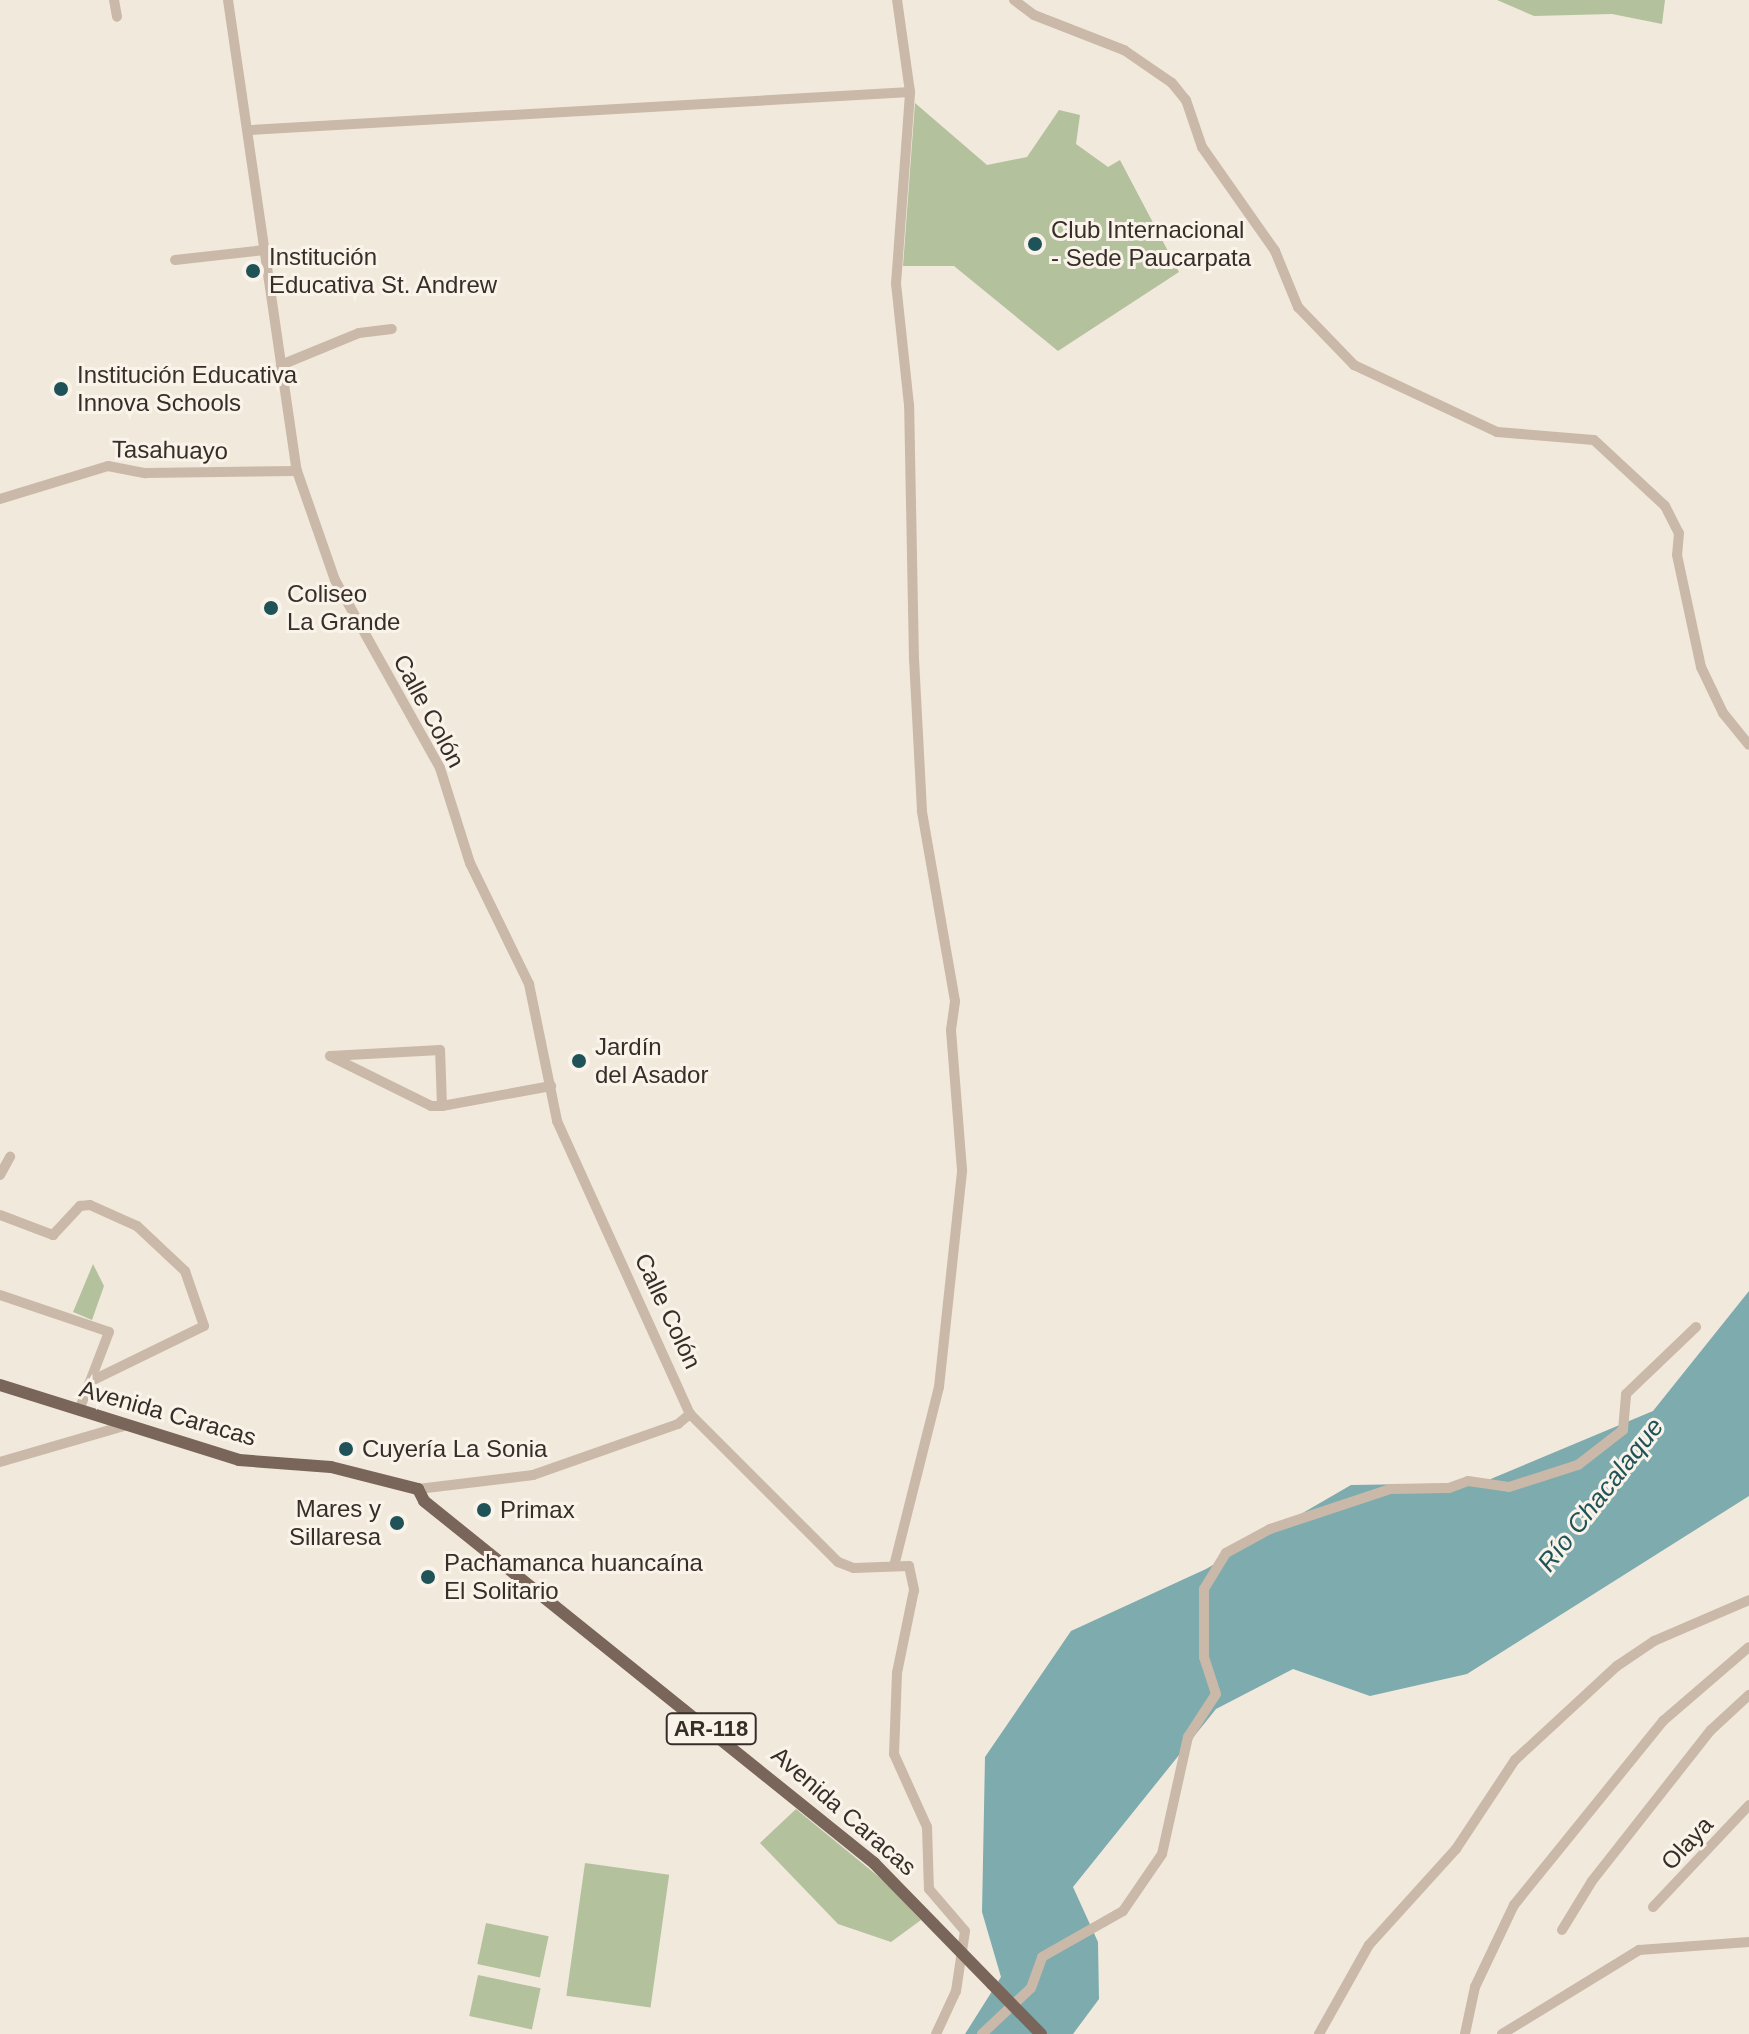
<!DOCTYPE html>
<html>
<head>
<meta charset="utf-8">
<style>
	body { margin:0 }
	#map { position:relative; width:1749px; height:2034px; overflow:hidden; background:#f2e9dd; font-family:Arial,sans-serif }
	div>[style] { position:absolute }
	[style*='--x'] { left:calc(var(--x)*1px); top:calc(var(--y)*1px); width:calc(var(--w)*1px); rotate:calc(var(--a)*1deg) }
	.green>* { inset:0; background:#b4c19d; transform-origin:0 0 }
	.water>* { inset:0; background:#7dabae }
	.minor>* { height:10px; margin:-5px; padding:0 5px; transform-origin:5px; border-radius:5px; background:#cab9a9 }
	.major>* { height:12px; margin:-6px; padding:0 6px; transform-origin:6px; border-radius:6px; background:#79655a }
	.major-bridge>* { height:12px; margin:-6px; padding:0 6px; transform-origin:6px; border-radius:6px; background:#79655a }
	.dots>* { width:22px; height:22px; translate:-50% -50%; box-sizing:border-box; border:4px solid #f9f3ea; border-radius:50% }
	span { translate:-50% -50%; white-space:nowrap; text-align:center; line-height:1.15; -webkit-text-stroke:6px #f9f3ea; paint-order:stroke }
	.shield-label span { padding:2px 6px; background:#f9f3ea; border:2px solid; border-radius:6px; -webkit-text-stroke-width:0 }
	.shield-label { font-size:22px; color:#372e29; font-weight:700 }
	.poi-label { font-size:24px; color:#372e29 }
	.left { translate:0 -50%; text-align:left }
	.right { translate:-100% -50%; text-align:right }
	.street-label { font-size:24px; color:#372e29 }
	.water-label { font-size:26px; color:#1f5358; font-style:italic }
</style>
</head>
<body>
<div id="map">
	<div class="green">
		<div style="clip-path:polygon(1497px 0,1665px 0,1662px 24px,1612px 14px,1534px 16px)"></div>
		<div style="clip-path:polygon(915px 103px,987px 165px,1027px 157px,1059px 110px,1080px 115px,1076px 144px,1108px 167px,1120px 160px,1179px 272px,1058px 351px,954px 266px,903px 266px)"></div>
		<div style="clip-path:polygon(93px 1264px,104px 1286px,92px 1320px,73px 1312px)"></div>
		<div style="clip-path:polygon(796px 1809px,884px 1881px,921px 1920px,891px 1942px,838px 1924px,760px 1843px)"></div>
		<div style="left:585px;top:1863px;width:85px;height:134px;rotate:8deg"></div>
		<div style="left:486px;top:1923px;width:64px;height:42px;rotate:12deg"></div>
		<div style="left:478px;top:1975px;width:64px;height:42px;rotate:12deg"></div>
	</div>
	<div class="water">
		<div style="clip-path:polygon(1749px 1291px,1749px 1496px,1467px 1674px,1370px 1696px,1293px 1669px,1216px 1709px,1073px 1887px,1098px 1942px,1099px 1999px,1073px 2034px,965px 2034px,1001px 1977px,982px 1912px,985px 1757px,1071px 1631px,1206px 1569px,1351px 1485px,1481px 1483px,1653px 1411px)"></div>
	</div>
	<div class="minor">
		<div style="--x:114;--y:0;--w:17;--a:80"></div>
		<div style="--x:228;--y:0;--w:476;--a:81.7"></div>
		<div style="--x:297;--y:471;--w:115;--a:70.8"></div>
		<div style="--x:335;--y:580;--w:215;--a:60.8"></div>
		<div style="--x:440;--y:768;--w:100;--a:72.5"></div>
		<div style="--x:470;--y:863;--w:135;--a:64"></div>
		<div style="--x:529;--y:984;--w:140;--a:78.4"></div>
		<div style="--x:557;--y:1121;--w:322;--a:65.6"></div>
		<div style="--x:690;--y:1414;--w:209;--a:45"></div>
		<div style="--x:838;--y:1562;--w:17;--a:21"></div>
		<div style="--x:854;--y:1568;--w:55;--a:-2.1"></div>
		<div style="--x:909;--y:1566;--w:25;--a:78"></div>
		<div style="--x:914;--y:1590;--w:85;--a:101.6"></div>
		<div style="--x:897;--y:1673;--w:81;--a:92.1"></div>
		<div style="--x:894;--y:1754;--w:80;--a:65.7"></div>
		<div style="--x:927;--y:1827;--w:62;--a:88.2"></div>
		<div style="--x:929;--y:1889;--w:55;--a:49.4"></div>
		<div style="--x:965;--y:1931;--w:61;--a:98.5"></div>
		<div style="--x:956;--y:1991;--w:47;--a:114.9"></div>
		<div style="--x:1014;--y:0;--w:25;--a:37"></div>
		<div style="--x:1034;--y:15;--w:97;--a:21.3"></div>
		<div style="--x:1124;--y:50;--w:58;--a:34.5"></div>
		<div style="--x:1172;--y:83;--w:22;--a:51"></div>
		<div style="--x:1186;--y:100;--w:50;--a:71.2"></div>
		<div style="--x:1202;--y:147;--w:127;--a:54.9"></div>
		<div style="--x:1275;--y:251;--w:61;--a:67.7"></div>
		<div style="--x:1298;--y:307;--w:81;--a:46"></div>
		<div style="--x:1354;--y:365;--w:158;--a:25.1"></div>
		<div style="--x:1497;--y:432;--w:97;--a:4.7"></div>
		<div style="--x:1594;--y:440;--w:97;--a:42.9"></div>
		<div style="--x:1665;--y:506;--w:30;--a:63"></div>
		<div style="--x:1679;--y:533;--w:22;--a:95"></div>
		<div style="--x:1677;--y:555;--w:115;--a:77.9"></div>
		<div style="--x:1701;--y:667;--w:51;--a:64.4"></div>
		<div style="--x:1723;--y:713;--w:41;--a:50.9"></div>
		<div style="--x:251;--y:130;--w:660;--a:-3.3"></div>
		<div style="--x:175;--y:260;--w:90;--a:-6.4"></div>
		<div style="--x:281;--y:365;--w:84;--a:-22.3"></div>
		<div style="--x:359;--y:333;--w:33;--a:-7"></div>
		<div style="--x:0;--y:499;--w:113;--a:-17"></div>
		<div style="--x:108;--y:466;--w:38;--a:11"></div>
		<div style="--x:145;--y:473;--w:152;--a:-0.8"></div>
		<div style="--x:442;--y:1106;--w:56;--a:-92"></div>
		<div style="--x:440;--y:1050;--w:110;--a:176.9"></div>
		<div style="--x:330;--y:1056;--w:113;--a:26.3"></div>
		<div style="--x:431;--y:1106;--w:11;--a:0"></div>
		<div style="--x:442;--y:1106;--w:111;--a:-10.4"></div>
		<div style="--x:0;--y:1175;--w:21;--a:-61"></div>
		<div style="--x:0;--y:1215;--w:57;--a:20.7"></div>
		<div style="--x:53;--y:1235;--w:40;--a:-47"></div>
		<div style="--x:80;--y:1206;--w:10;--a:-6"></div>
		<div style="--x:90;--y:1205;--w:51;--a:24.1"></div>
		<div style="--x:137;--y:1226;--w:66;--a:43.2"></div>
		<div style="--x:185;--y:1271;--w:58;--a:70.9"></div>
		<div style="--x:204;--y:1326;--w:126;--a:154"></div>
		<div style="--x:0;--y:1295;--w:115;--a:18.7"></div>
		<div style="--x:109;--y:1332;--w:84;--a:111"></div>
		<div style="--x:0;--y:1462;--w:132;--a:-16.2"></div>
		<div style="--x:418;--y:1489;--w:116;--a:-6.9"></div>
		<div style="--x:533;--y:1475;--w:154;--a:-19.4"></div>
		<div style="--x:678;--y:1424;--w:16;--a:-40"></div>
		<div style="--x:895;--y:1562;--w:180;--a:-75.9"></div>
		<div style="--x:939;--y:1387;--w:218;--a:-83.9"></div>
		<div style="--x:962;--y:1170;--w:140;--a:-94.5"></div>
		<div style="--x:951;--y:1030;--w:29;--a:-82"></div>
		<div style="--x:955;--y:1001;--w:193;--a:-99.9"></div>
		<div style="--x:922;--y:811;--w:151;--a:-93"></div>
		<div style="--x:914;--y:660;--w:255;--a:-91.1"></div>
		<div style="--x:909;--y:405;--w:122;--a:-96.1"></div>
		<div style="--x:896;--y:284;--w:193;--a:-85.8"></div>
		<div style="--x:910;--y:92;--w:93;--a:-98"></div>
		<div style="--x:1653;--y:1907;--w:140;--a:-46.7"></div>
		<div style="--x:1562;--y:1930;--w:57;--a:-58.5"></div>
		<div style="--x:1592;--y:1881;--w:192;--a:-51.8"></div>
		<div style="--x:1711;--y:1730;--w:52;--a:-42.6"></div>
		<div style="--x:982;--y:2034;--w:67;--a:-43.2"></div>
		<div style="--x:1031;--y:1988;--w:33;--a:-70"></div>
		<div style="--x:1042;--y:1957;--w:93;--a:-29.6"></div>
		<div style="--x:1123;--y:1911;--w:69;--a:-55.6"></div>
		<div style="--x:1162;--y:1854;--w:120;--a:-77.5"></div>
		<div style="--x:1188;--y:1737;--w:51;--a:-56.9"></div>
		<div style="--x:1216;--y:1694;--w:39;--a:-108"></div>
		<div style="--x:1204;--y:1657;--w:68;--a:-90"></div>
		<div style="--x:1204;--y:1589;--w:42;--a:-58.6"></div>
		<div style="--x:1226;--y:1553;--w:50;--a:-28.6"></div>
		<div style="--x:1270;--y:1529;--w:126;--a:-18.4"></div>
		<div style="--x:1390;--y:1489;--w:59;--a:-1"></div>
		<div style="--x:1449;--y:1488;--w:20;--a:-20"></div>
		<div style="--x:1468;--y:1481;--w:41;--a:8.3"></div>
		<div style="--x:1509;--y:1487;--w:72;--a:-17.7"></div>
		<div style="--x:1578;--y:1465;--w:57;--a:-37.9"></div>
		<div style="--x:1623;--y:1430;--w:36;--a:-85"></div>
		<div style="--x:1626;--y:1394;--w:97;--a:-43.7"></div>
		<div style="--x:1319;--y:2034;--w:102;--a:-60.7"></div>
		<div style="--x:1369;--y:1945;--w:130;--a:-47.8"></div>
		<div style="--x:1456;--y:1849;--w:107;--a:-56.5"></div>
		<div style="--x:1515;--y:1760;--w:139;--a:-42.7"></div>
		<div style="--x:1617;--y:1666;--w:45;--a:-34"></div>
		<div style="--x:1654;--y:1641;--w:103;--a:-23.3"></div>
		<div style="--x:1465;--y:2034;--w:48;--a:-78"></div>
		<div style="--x:1475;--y:1987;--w:91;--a:-64.6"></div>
		<div style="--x:1514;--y:1905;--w:237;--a:-51"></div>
		<div style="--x:1663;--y:1721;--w:113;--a:-40.7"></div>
		<div style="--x:1502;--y:2034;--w:161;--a:-31.5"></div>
		<div style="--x:1639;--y:1950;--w:110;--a:-4.2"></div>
	</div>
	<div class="major">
		<div style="--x:0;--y:1385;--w:250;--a:17.4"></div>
		<div style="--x:239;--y:1460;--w:92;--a:4.4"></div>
		<div style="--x:331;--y:1467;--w:90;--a:14.2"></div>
		<div style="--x:418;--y:1489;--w:13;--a:63"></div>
		<div style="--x:424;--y:1501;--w:578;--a:38.81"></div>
		<div style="--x:874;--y:1863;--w:169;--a:45.7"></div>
	</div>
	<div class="major-bridge">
		<div style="--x:992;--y:1984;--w:70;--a:45.6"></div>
	</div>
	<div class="dots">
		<div style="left:1035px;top:244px;background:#1f5358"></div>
		<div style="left:253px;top:271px;background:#1f5358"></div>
		<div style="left:61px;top:389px;background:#1f5358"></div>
		<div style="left:271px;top:608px;background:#1f5358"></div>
		<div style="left:579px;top:1061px;background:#1f5358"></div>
		<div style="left:346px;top:1449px;background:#1f5358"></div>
		<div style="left:484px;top:1510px;background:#1f5358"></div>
		<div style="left:397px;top:1523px;background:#1f5358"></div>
		<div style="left:428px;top:1577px;background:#1f5358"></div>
	</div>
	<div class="shield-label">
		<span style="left:711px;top:1729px">AR-118</span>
	</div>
	<div class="poi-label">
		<span class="left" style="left:1051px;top:244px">Club Internacional<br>- Sede Paucarpata</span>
		<span class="left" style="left:269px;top:271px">Institución<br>Educativa St. Andrew</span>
		<span class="left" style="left:77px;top:389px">Institución Educativa<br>Innova Schools</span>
		<span class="left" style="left:287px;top:608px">Coliseo<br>La Grande</span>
		<span class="left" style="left:595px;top:1061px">Jardín<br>del Asador</span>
		<span class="left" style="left:362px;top:1449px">Cuyería La Sonia</span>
		<span class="right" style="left:381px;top:1523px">Mares y<br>Sillaresa</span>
		<span class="left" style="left:500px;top:1510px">Primax</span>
		<span class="left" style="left:444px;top:1577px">Pachamanca huancaína<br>El Solitario</span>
	</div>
	<div class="street-label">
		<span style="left:170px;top:450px;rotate:1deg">Tasahuayo</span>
		<span style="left:429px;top:711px;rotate:62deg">Calle Colón</span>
		<span style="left:668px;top:1311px;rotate:65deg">Calle Colón</span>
		<span style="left:168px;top:1413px;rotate:16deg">Avenida Caracas</span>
		<span style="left:844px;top:1811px;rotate:41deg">Avenida Caracas</span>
		<span style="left:1687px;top:1843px;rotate:-47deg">Olaya</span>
	</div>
	<div class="water-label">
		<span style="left:1601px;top:1495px;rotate:-52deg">Río Chacalaque</span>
	</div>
</div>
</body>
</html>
